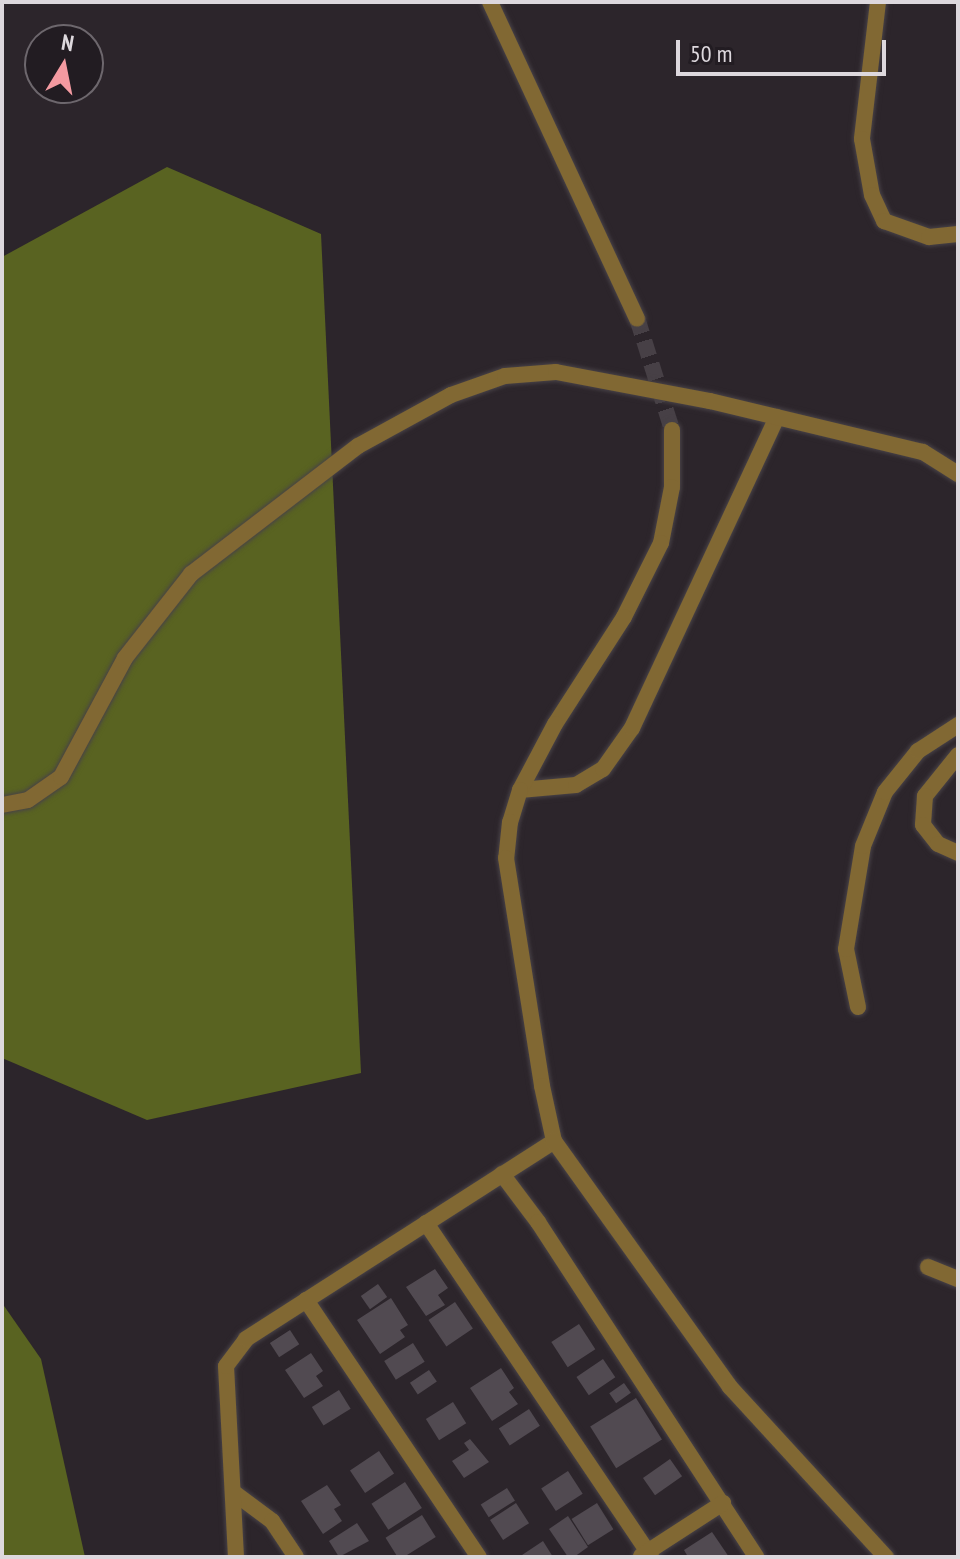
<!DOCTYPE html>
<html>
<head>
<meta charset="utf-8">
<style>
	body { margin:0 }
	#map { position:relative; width:960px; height:1559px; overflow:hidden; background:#2c252b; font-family:"PT Sans Narrow",sans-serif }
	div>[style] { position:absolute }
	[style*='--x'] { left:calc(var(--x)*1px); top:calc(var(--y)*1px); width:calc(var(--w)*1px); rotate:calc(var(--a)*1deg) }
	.forest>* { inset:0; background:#596321 }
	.building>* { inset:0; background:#514a51; transform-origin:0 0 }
	.tertiary-tunnel>* { height:16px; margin-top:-8px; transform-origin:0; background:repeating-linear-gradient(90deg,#474046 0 16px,transparent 0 24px) }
	.roads { filter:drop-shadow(0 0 2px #484247) drop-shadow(0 0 2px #484247) }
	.minor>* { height:16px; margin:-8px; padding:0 8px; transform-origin:8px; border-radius:8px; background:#816833 }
	.tertiary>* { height:16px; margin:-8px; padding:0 8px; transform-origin:8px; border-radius:8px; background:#816833 }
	span { translate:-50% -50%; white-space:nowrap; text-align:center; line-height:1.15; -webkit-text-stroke:7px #221c22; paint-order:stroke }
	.frame { position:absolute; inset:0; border:4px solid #ddd8dd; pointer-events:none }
	.north { position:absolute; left:24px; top:24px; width:80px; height:80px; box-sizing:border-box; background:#221c22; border:2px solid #6d676d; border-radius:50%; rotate:10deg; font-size:22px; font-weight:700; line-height:32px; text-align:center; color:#ddd8dd }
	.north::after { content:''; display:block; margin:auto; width:28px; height:36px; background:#f49aa1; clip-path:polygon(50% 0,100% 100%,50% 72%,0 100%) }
	.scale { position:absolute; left:676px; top:40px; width:210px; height:36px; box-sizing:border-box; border:4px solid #ddd8dd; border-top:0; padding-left:10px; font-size:24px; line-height:28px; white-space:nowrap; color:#ddd8dd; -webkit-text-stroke:6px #221c22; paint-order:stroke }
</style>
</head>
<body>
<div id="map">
	<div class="forest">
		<div style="clip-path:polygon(167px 167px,321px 234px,361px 1073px,147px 1120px,2px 1058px,2px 257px)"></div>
		<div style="clip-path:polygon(2px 1303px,41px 1359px,85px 1557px,2px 1557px)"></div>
	</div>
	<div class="building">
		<div style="clip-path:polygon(435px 1269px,448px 1288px,438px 1295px,445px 1305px,426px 1316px,406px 1287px)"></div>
		<div style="left:378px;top:1284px;width:16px;height:21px;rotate:55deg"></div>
		<div style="clip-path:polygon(391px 1298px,408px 1325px,400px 1330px,405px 1337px,380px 1354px,357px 1320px)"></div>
		<div style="left:455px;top:1302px;width:32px;height:32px;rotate:56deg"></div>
		<div style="left:579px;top:1324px;width:30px;height:33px;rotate:57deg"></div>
		<div style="left:290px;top:1330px;width:17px;height:24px;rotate:57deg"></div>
		<div style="left:413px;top:1343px;width:22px;height:34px;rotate:58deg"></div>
		<div style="clip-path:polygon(311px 1353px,323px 1371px,316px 1376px,323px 1386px,304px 1398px,285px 1370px)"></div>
		<div style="left:603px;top:1359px;width:22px;height:32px;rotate:56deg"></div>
		<div style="clip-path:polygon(501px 1368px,514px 1388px,509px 1392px,518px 1404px,492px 1421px,470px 1388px)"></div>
		<div style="left:429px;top:1370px;width:14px;height:23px;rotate:56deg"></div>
		<div style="left:624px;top:1383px;width:12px;height:18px;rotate:55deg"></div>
		<div style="left:339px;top:1390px;width:22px;height:32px;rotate:58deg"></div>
		<div style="left:636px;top:1398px;width:49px;height:54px;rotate:58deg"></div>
		<div style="left:453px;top:1402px;width:25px;height:32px;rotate:58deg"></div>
		<div style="left:529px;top:1409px;width:20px;height:36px;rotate:57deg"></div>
		<div style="clip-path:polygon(470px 1439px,489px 1462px,464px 1478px,452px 1461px,469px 1450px,464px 1443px)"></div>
		<div style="left:379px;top:1451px;width:27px;height:35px;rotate:56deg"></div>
		<div style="left:670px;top:1459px;width:21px;height:33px;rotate:55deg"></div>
		<div style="left:568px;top:1471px;width:27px;height:32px;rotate:57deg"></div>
		<div style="left:405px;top:1482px;width:31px;height:40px;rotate:57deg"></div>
		<div style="clip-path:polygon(327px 1485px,341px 1505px,334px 1509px,342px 1521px,323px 1534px,301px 1501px)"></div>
		<div style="left:507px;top:1488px;width:15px;height:31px;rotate:58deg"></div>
		<div style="left:516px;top:1503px;width:24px;height:31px;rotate:57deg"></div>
		<div style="left:597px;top:1503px;width:31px;height:30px;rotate:58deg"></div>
		<div style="left:422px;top:1515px;width:26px;height:43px;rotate:58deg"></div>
		<div style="clip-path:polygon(568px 1516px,588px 1547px,574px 1557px,568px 1557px,549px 1529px)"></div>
		<div style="clip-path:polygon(357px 1523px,369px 1541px,339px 1557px,329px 1541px)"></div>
		<div style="clip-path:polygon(712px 1532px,729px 1557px,688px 1557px,684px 1550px)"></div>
		<div style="clip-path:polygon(543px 1541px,553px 1557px,519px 1557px)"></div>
	</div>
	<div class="tertiary-tunnel">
		<div style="--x:637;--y:318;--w:117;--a:72.6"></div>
	</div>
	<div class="roads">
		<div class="minor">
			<div style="--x:878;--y:2;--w:138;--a:96.7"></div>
			<div style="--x:862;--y:139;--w:57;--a:79.9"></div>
			<div style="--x:872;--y:195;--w:29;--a:65"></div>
			<div style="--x:884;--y:221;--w:48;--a:19.6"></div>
			<div style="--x:929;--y:237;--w:29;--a:-6"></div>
			<div style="--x:958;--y:755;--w:53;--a:128.8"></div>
			<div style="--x:925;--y:796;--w:29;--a:94"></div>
			<div style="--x:923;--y:825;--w:24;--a:52"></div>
			<div style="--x:938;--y:844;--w:22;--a:24"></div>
			<div style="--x:520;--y:790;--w:56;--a:-5.1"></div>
			<div style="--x:576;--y:785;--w:31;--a:-31"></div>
			<div style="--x:603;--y:769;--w:50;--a:-54.7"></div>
			<div style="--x:632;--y:728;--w:343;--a:-65"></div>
			<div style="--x:2;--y:805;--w:26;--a:-11"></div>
			<div style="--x:28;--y:800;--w:40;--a:-34.9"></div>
			<div style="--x:61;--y:777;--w:135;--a:-61.7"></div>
			<div style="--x:125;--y:658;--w:107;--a:-51.8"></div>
			<div style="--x:191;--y:574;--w:210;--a:-37.5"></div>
			<div style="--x:358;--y:446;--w:106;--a:-28.7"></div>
			<div style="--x:451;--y:395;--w:57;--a:-19.4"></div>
			<div style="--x:505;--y:376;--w:51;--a:-4.5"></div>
			<div style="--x:556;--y:372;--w:157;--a:10.7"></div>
			<div style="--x:710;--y:401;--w:219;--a:13.5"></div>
			<div style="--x:923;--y:452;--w:41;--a:32.2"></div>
			<div style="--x:858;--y:1007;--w:59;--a:-101.7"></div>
			<div style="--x:846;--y:949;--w:104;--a:-80.6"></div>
			<div style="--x:863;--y:846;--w:58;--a:-67.8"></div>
			<div style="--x:885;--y:792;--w:53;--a:-51.2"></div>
			<div style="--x:918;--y:751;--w:48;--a:-33"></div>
			<div style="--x:502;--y:1174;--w:60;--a:53.1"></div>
			<div style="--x:538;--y:1222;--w:400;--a:56.9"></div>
			<div style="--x:426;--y:1223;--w:403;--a:56"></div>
			<div style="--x:928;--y:1267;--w:32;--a:22"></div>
			<div style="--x:306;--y:1300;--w:310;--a:56.1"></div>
			<div style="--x:233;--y:1492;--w:49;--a:36.6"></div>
			<div style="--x:272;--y:1521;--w:43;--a:56.3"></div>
			<div style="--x:641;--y:1556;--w:98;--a:-32.9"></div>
			<div style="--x:236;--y:1557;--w:191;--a:-93"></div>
			<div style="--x:226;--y:1366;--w:34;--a:-53"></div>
			<div style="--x:246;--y:1339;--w:366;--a:-32.7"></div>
		</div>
		<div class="tertiary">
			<div style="--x:490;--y:2;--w:349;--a:65.1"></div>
			<div style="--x:672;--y:430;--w:57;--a:90"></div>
			<div style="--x:672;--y:487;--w:57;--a:101.1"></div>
			<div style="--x:661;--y:543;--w:83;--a:116.6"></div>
			<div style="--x:624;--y:617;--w:127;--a:122.8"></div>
			<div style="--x:555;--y:724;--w:75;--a:117.9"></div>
			<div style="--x:520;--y:790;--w:34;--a:107"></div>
			<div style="--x:510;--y:822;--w:36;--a:96"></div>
			<div style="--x:506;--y:858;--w:231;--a:81"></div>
			<div style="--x:542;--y:1086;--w:56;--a:77.7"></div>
			<div style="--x:554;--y:1141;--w:302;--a:54.4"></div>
			<div style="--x:730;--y:1387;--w:231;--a:47.5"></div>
		</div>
	</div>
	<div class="frame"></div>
	<div class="north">N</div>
	<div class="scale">50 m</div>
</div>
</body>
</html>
